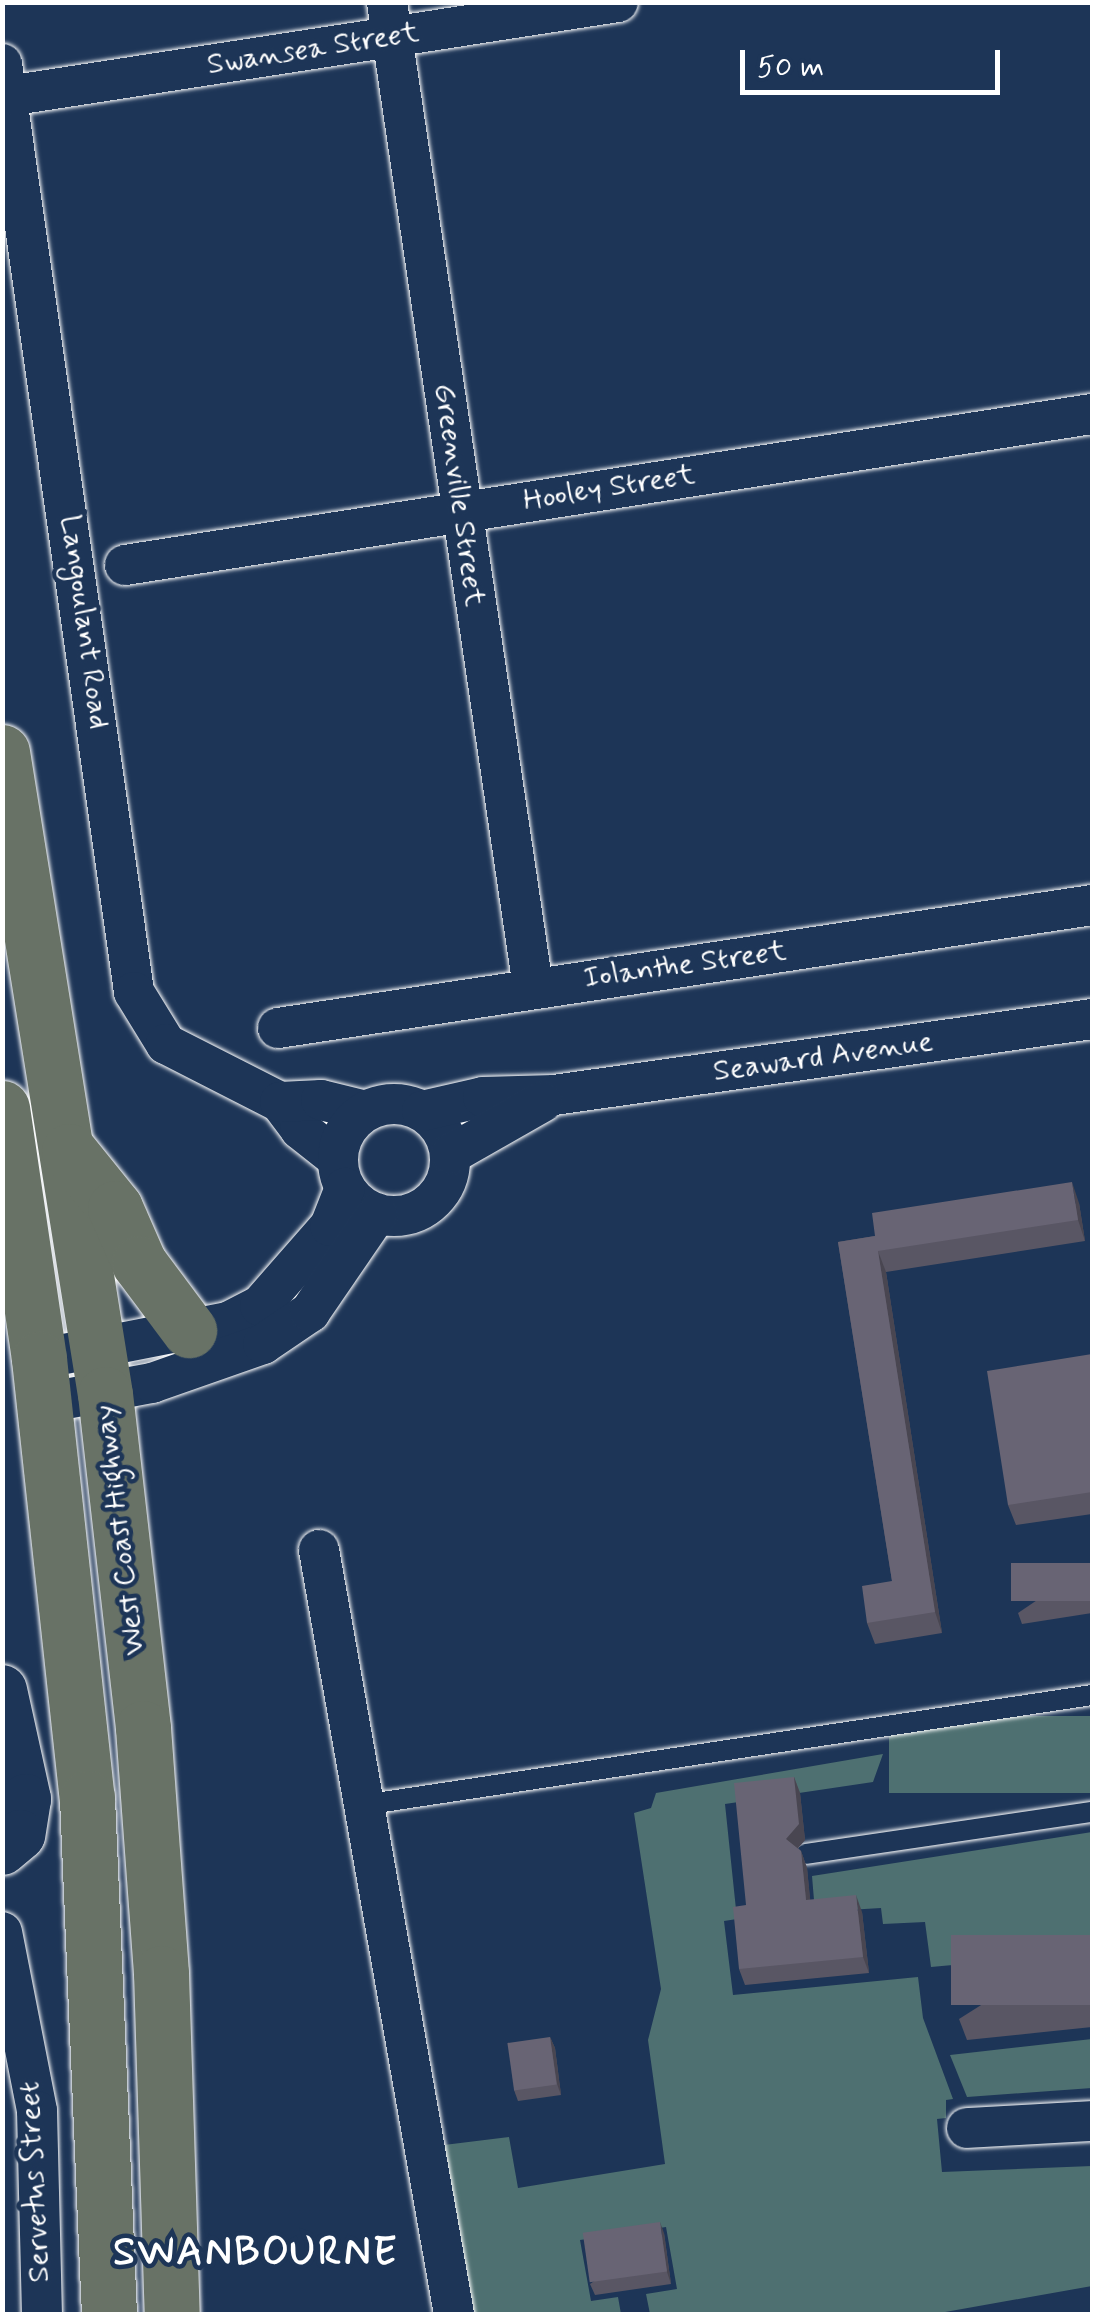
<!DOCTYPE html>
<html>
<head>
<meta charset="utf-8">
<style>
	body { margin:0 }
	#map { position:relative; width:1095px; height:2317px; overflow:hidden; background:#1d3557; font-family:Mynerve,sans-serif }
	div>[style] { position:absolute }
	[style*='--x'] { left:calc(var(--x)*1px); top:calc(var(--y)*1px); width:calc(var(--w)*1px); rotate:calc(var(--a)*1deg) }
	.green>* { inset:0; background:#4e7071; transform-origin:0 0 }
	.roads { filter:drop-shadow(0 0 2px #fff) drop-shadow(0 0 2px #fff) }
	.service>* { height:20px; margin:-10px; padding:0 10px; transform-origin:10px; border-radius:10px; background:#1d3557 }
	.minor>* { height:40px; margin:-20px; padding:0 20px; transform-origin:20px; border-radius:20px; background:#1d3557 }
	.minor>.ring { margin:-20px; padding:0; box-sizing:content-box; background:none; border:40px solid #1d3557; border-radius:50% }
	.tertiary>* { height:50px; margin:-25px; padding:0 25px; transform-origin:25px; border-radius:25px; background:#1d3557 }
	.trunk>* { height:55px; margin:-27.5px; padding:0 27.5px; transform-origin:27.5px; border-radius:27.5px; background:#687266 }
	.wall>* { inset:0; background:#595664 }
	.shaded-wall>* { inset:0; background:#494651 }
	.building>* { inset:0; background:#686474; transform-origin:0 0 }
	span { translate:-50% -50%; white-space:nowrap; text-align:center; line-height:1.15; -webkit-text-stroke:9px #1d3557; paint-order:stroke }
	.street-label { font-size:30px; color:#fff }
	.district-label { font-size:40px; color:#fff; font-weight:700; letter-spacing:2.5px }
	.frame { position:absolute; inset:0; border:5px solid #fff; pointer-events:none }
	.scale { position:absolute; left:740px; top:50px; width:260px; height:45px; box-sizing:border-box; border:5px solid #fff; border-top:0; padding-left:12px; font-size:30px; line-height:35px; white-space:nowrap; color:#fff; -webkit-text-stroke:8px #1d3557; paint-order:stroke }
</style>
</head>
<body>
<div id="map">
	<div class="green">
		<div style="left:1092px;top:1716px;width:77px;height:203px;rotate:90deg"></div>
		<div style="clip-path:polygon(883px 1754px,873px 1782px,725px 1804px,737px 1919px,724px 1921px,733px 1995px,918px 1977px,923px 2018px,953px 2099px,946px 2100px,946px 2118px,937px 2119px,942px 2172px,1092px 2166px,1092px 2286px,934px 2314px,650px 2314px,646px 2294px,677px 2289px,666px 2227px,580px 2240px,591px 2301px,618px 2297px,621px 2314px,471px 2314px,444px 2145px,509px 2137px,518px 2188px,665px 2164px,648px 2040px,661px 1989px,634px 1813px,651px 1808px,656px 1793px)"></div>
		<div style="clip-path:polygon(1092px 1832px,1092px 1952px,931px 1967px,925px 1922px,883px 1924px,881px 1908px,815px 1912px,812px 1876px)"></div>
		<div style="clip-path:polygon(1092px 2039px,1092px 2088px,967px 2097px,950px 2055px)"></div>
	</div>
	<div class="roads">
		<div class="service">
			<div style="--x:363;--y:1805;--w:737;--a:-8.58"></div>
			<div style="--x:806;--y:1854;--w:289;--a:-8.4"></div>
		</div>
		<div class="minor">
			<div style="--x:387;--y:2;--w:996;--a:81.57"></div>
			<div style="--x:2;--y:64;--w:937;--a:81.9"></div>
			<div style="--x:134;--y:992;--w:61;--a:58.4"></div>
			<div style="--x:166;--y:1044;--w:128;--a:27"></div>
			<div style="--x:280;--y:1102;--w:34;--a:53"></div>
			<div style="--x:300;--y:1129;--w:48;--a:38.3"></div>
			<div style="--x:8;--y:96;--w:617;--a:-8.76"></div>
			<div style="--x:125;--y:565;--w:979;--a:-8.88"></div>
			<div style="--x:278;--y:1028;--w:823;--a:-8.59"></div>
			<div style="--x:280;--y:1102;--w:41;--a:-2.8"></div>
			<div style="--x:321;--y:1100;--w:46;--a:13.7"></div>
			<div class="ring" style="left:338px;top:1104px;width:72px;height:72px"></div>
			<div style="--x:422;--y:1111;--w:63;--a:-12.9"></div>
			<div style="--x:483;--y:1097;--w:71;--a:-1.6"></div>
			<div style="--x:554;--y:1095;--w:543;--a:-8.04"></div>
			<div style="--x:451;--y:1154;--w:105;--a:-29.7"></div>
			<div style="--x:39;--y:1359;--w:193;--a:-11.1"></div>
			<div style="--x:228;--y:1322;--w:36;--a:-27"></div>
			<div style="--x:260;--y:1306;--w:106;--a:-48.8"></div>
			<div style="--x:330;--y:1226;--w:41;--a:-68.5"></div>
			<div style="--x:44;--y:1403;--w:110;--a:-10.5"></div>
			<div style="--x:152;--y:1383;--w:118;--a:-19.4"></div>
			<div style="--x:263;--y:1344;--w:57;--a:-34.2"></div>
			<div style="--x:310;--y:1312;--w:119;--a:-55.6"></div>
			<div style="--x:319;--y:1550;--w:776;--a:79.98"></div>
			<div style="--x:2;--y:1932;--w:182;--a:78.9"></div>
			<div style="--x:37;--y:2111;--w:203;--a:88.6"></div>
			<div style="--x:967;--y:2128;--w:125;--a:-3.2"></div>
		</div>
		<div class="tertiary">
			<div style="--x:2;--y:1690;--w:112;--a:77.6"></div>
			<div style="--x:26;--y:1799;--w:36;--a:99"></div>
			<div style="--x:20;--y:1835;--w:23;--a:140"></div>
		</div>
		<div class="trunk">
			<div style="--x:2;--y:752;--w:650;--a:80.89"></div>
			<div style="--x:105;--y:1394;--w:336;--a:83.5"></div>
			<div style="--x:143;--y:1728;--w:246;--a:85.8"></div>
			<div style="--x:161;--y:1973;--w:341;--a:88.2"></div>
			<div style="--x:2;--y:1108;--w:254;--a:81.6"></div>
			<div style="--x:39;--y:1359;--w:442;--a:83.8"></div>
			<div style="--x:87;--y:1798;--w:516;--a:87.56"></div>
			<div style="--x:69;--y:1151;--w:73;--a:51.1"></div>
			<div style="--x:115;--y:1208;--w:60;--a:66.4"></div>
			<div style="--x:139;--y:1263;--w:84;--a:53.3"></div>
		</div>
	</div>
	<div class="wall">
		<div style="clip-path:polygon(1079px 1203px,1085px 1241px,886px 1272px,942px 1633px,875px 1644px,867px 1623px,892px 1581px,838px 1242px)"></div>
		<div style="clip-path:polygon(1092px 1354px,1092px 1514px,1016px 1525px,1008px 1505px)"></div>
		<div style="clip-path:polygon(1092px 1563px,1092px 1613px,1022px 1624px,1018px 1613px)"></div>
		<div style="clip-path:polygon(794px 1777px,800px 1793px,805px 1840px,798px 1848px,801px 1851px,807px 1868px,810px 1900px,862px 1912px,869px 1973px,745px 1985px,739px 1969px)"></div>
		<div style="clip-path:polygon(1092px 1935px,1092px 2027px,967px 2040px,959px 2019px)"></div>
		<div style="clip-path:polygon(550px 2037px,555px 2048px,561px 2095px,518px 2101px,514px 2090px)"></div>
		<div style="clip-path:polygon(664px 2233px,671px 2284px,595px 2295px,590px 2284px)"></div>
	</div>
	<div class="shaded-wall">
		<div style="clip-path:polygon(1072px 1182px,1079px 1203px,1085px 1241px,1078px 1220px)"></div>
		<div style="clip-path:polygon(878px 1251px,886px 1272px,942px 1633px,935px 1612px)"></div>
		<div style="clip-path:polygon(794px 1777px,800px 1793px,805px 1840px,792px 1855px,786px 1839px)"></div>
		<div style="clip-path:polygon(801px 1851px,807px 1868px,812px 1917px,806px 1900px)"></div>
		<div style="clip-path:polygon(856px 1895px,862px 1912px,869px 1973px,863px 1957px)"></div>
		<div style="clip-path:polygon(550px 2037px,555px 2048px,561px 2095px,557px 2084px)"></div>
		<div style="clip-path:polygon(660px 2222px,664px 2233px,671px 2284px,667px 2272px)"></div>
	</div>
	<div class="building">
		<div style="clip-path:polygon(1072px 1182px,1078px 1220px,878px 1251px,935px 1612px,867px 1623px,862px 1586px,892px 1581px,838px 1242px,875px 1236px,872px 1213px)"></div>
		<div style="clip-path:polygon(1092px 1354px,1092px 1492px,1008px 1505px,987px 1371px)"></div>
		<div style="left:1092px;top:1563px;width:38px;height:81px;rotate:90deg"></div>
		<div style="clip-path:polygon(794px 1777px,799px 1824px,786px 1839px,801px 1851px,806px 1900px,856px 1895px,863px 1957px,739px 1969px,733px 1907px,746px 1905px,734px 1783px)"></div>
		<div style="left:1092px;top:1935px;width:70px;height:141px;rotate:90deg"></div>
		<div style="left:550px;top:2037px;width:48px;height:43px;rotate:82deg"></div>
		<div style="left:660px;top:2222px;width:50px;height:78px;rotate:82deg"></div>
	</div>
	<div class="street-label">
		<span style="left:313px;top:49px;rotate:-9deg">Swansea Street</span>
		<span style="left:609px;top:488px;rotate:-9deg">Hooley Street</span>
		<span style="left:459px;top:495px;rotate:82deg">Greenville Street</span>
		<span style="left:84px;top:622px;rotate:82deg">Langoulant Road</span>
		<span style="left:685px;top:965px;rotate:-8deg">Iolanthe Street</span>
		<span style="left:823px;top:1057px;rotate:-8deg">Seaward Avenue</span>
		<span style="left:120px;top:1530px;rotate:-97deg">West Coast Highway</span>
		<span style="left:35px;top:2182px;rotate:-93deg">Servetus Street</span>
	</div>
	<div class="district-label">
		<span style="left:256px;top:2253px">SWANBOURNE</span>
	</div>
	<div class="frame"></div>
	<div class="scale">50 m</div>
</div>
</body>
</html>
